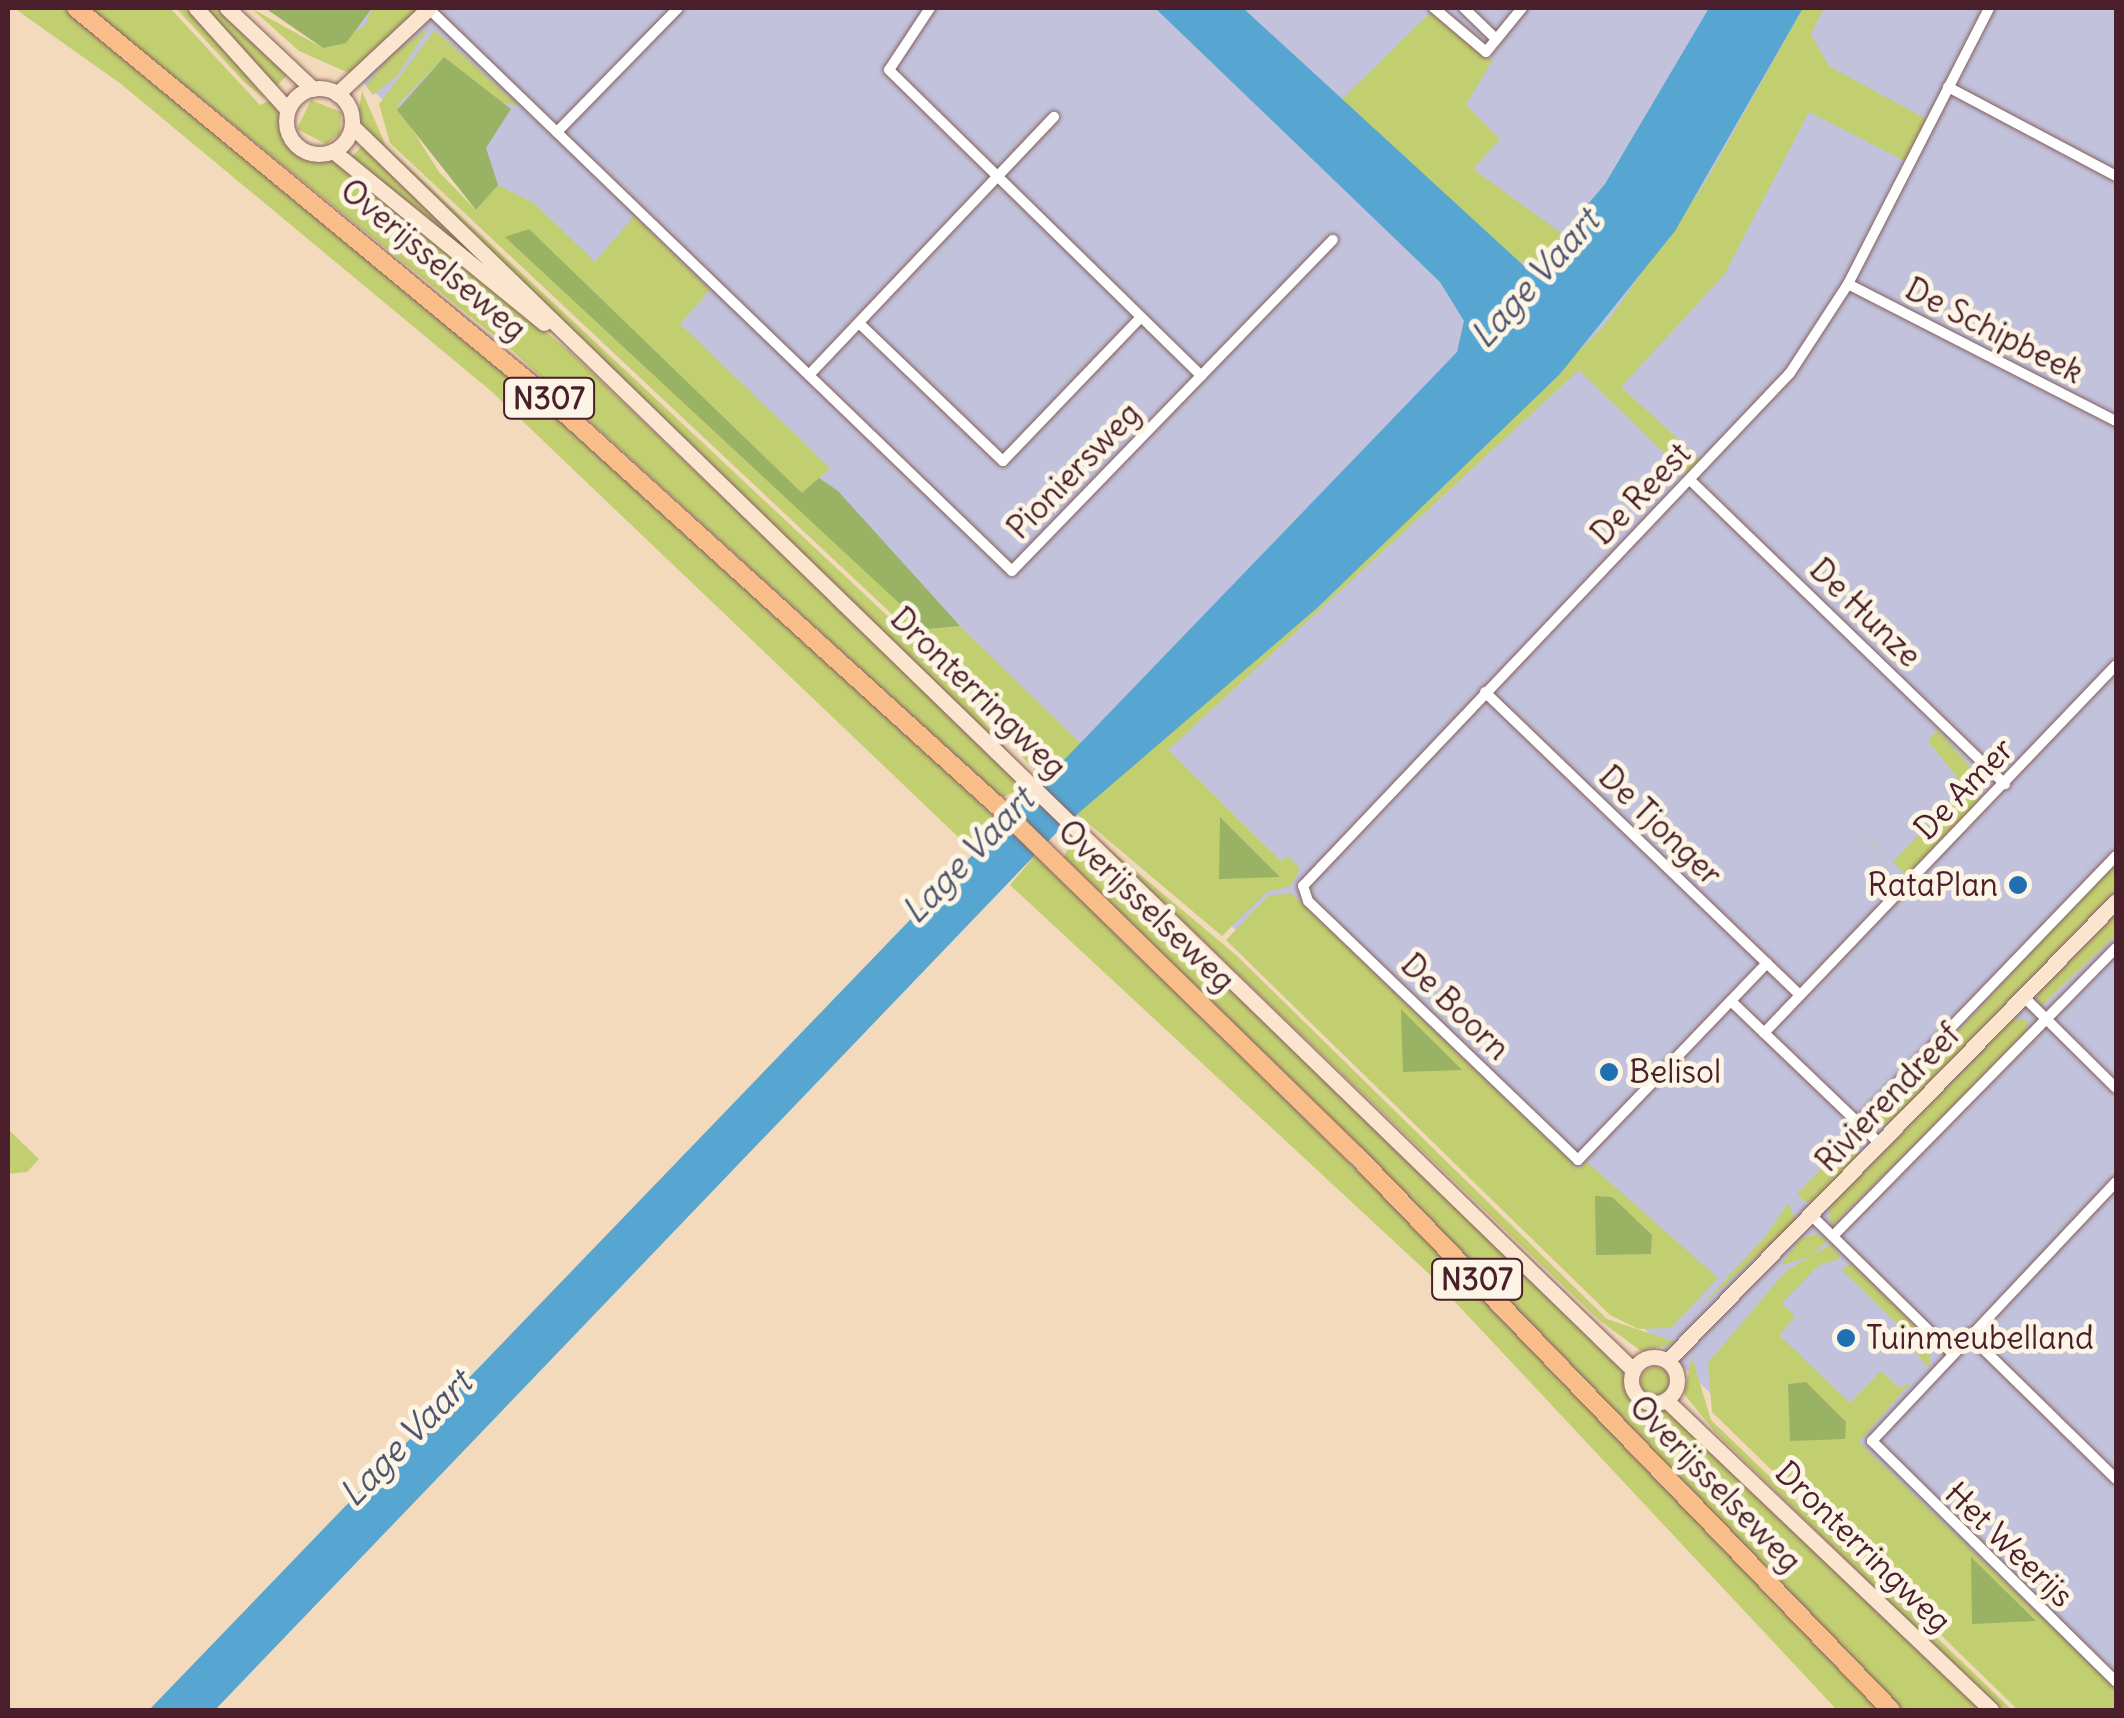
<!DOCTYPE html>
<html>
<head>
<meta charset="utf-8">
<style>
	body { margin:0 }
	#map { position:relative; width:2124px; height:1718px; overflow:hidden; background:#f3dabc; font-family:Delius,sans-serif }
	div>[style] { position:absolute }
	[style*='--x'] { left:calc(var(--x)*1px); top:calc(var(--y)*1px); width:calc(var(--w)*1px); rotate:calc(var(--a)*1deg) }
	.industrial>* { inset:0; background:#c2c2dc }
	.green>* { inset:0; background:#c2cf71 }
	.round { border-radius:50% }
	.forest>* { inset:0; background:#99b263 }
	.water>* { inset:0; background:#57a6d1 }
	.roads { filter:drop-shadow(0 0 2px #85605e) drop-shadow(0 0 2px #85605e) }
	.minor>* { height:10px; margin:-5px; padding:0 5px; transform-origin:5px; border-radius:5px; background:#fff }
	.secondary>* { height:15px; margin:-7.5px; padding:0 7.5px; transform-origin:7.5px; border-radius:7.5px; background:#fce5cf }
	.secondary>.ring { margin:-7.5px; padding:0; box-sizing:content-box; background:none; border:15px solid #fce5cf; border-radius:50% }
	.trunk>* { height:18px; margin:-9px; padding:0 9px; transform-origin:9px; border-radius:9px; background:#f8bd88 }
	.dots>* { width:28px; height:28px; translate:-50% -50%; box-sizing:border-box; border:5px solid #fcf5e5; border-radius:50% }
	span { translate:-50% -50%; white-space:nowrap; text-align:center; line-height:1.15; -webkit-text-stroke:10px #fcf5e5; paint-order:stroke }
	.shield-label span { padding:2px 8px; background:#fcf5e5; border:2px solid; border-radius:8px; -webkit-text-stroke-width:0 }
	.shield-label { font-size:30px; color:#4a1f2b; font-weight:700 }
	.street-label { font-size:32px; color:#4a1f2b }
	.poi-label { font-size:32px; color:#4a1f2b }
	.right { translate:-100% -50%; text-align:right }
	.left { translate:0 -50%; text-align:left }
	.water-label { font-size:35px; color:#4f556d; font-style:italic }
	.frame { position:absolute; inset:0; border:10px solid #4a1f2b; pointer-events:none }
</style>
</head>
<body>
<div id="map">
	<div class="industrial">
		<div style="clip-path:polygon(278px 8px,2116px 8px,2116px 1710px,2035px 1710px,402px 116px)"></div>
	</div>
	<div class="green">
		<div style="clip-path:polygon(14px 8px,64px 8px,95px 30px,472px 341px,1009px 823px,975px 853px,491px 391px,121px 84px)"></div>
		<div style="clip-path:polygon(89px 8px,170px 8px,260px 105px,272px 99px,294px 149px,336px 161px,568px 350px,1026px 786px,1002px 798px,513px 351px)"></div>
		<div style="clip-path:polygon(176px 8px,193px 8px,265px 99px,245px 83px)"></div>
		<div style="clip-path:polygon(203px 8px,222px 8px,290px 72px,274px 89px)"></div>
		<div style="clip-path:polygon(251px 8px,323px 48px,365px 26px,372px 8px,420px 8px,351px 74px,299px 51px)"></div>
		<div style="clip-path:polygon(1435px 8px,1492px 61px,1466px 105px,1500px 139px,1473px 169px,1564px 235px,1532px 265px,1504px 256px,1340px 101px)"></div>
		<div style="clip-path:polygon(1803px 8px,1824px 8px,1811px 34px,1829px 66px,1926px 119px,1905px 161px,1809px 112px,1724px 275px,1621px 387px,1700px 459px,1686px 474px,1579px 370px,1168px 750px,1281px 861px,1288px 856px,1300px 868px,1291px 886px,1267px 892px,1222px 936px,1076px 813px,1316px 609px,1605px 325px,1705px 183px)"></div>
		<div style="clip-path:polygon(429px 27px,397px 76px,373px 95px,366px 86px,389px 57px)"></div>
		<div style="clip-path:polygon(435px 30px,518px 105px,500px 103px,444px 57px,397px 105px,439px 172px,476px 210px,498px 185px,534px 203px,595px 262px,634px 216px,710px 290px,680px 324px,830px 468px,802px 494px,529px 229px,927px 629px,960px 626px,1081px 744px,1046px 784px,929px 649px,390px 143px,379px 104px)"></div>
		<div style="clip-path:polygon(362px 91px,386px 146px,925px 651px,1020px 765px,357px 122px)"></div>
		<div style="clip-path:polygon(311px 100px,341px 112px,340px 134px,326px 144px,297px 129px)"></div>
		<div style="clip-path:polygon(364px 144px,530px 304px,349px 160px)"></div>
		<div style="clip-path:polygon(1937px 729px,1980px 778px,1980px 799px,1907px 876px,1820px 792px,1893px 862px,1964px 786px,1928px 741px)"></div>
		<div style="clip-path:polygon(1075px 833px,1626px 1373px,1633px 1399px,1671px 1413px,1984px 1710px,1901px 1710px,1393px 1182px,1064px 857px)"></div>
		<div style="clip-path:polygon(1094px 836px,1236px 955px,1607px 1319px,1678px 1343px,1641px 1351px,1599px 1320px)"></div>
		<div style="clip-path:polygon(1037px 853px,1495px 1307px,1881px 1710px,1837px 1710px,1427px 1272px,1010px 885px)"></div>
		<div style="clip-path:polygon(2116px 861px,2116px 890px,1892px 1122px,1870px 1126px)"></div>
		<div style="clip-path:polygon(1291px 893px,1578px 1169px,1587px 1162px,1718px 1278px,1671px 1328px,1638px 1329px,1610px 1315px,1226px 940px,1268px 896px)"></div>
		<div style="clip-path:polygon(2116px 908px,2116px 935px,2040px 1007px,2036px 992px)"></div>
		<div style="clip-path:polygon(2013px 1019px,2028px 1020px,2027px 1032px,1831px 1227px,1829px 1208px)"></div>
		<div style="clip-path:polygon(8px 1129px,39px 1159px,27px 1172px,8px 1174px)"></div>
		<div style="clip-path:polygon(1856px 1133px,1858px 1160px,1813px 1203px,1804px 1201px,1797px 1194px)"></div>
		<div style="clip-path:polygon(1788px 1203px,1796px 1221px,1700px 1307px,1764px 1238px)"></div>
		<div style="clip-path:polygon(1816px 1234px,1827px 1240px,1810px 1257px,1781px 1265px,1800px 1239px)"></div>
		<div style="clip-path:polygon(1831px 1244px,1841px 1258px,1818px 1266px,1782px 1303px,1795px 1317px,1779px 1335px,1850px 1403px,1881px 1371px,1899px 1388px,1911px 1382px,1859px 1442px,2116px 1689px,2116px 1710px,2018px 1710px,1712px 1412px,1708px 1363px,1785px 1272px)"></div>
		<div style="clip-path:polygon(1851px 1264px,1932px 1342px,1929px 1368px,1904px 1340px,1909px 1335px,1841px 1269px)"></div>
		<div style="clip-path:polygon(1692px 1357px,1711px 1420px,2012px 1710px,2000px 1710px,1715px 1432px,1684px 1394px)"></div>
		<div class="round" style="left:1641px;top:1367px;width:28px;height:28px"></div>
	</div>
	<div class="forest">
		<div style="clip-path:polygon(265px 8px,372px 8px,346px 43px,323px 48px)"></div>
		<div style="clip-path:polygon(444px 57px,511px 109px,486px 148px,498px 185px,476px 210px,397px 110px)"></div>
		<div style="clip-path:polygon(529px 229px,802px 493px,819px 478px,838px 491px,960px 626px,927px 629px,505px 237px)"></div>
		<div style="clip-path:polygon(1220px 817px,1280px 877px,1219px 879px)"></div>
		<div style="clip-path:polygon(1401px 1009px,1462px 1070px,1403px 1072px)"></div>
		<div style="clip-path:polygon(1595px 1196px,1612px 1197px,1652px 1235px,1651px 1254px,1596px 1255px)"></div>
		<div style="clip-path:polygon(1806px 1382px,1846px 1422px,1845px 1439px,1790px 1441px,1788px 1384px)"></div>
		<div style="clip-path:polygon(1971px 1557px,2036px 1621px,1972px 1624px)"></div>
	</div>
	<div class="water">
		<div style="clip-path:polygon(1155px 8px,1243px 8px,1524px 266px,1539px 262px,1605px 184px,1709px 8px,1803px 8px,1675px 231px,1560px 374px,1316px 609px,1060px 829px,215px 1710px,149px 1710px,1457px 352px,1464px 321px,1440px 282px)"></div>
	</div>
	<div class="roads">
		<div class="minor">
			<div style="--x:428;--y:8;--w:811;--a:43.95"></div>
			<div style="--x:1012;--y:571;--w:461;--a:-45.9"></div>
			<div style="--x:930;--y:8;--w:74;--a:123.5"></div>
			<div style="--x:889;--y:70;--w:437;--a:44.4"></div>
			<div style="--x:1434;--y:8;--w:68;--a:40.2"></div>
			<div style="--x:1486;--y:52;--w:57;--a:-50.7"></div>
			<div style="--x:1464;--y:8;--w:43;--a:44.1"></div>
			<div style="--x:1948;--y:87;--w:190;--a:27.9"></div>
			<div style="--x:557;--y:132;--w:173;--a:-45.7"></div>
			<div style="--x:1848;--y:284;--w:301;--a:27.1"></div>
			<div style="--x:860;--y:324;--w:198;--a:43.8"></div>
			<div style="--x:1003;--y:461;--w:199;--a:-46.2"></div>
			<div style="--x:809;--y:375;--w:356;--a:-46.5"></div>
			<div style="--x:1690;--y:480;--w:438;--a:44"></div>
			<div style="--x:1485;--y:692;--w:437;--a:43.9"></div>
			<div style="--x:1767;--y:963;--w:273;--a:133.8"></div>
			<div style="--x:1578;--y:1160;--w:374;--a:-136.2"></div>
			<div style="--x:1308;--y:901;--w:16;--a:-108"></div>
			<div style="--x:1303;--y:886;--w:707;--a:-46.49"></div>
			<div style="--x:1790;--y:373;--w:106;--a:-56.9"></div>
			<div style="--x:1848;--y:284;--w:310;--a:-62.9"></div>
			<div style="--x:2024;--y:997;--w:129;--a:44.7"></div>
			<div style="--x:1731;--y:1001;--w:208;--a:43.8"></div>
			<div style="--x:1764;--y:1033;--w:509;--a:-46.27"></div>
			<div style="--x:1858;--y:1124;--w:372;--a:-46.1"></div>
			<div style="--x:2116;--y:1182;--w:356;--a:133.3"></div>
			<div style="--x:1872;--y:1441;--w:343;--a:44.6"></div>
			<div style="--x:1812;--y:1216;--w:194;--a:44.4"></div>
			<div style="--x:1833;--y:1236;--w:404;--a:-45.5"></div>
			<div style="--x:1968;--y:1334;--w:207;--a:44.4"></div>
		</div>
		<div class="secondary">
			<div style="--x:196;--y:8;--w:137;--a:48"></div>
			<div style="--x:227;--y:8;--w:118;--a:43.3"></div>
			<div class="ring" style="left:286px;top:88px;width:51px;height:51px"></div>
			<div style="--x:337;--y:94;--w:126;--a:-43.1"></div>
			<div style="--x:352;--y:126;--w:1786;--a:44.16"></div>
			<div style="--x:333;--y:151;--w:272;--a:39.2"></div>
			<div class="ring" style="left:1631px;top:1357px;width:31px;height:31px"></div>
			<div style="--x:1668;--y:1360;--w:641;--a:-45.69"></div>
			<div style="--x:1666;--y:1400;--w:449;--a:43.6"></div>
		</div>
		<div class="trunk">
			<div style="--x:76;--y:8;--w:612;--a:39.57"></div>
			<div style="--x:548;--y:398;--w:613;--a:42.22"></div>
			<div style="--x:1002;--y:810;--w:494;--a:44.3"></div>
			<div style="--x:1356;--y:1155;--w:771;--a:46.05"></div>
		</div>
	</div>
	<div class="dots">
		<div style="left:2018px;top:885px;background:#1f6fb2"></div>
		<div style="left:1609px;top:1072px;background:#1f6fb2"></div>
		<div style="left:1846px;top:1338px;background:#1f6fb2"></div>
	</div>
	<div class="shield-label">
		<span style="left:549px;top:398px">N307</span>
		<span style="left:1477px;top:1279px">N307</span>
	</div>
	<div class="street-label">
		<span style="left:433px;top:260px;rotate:40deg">Overijsselseweg</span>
		<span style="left:1994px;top:331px;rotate:27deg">De Schipbeek</span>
		<span style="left:1074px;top:471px;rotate:-46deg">Pioniersweg</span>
		<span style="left:1641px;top:494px;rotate:-46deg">De Reest</span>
		<span style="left:1865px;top:613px;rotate:44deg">De Hunze</span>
		<span style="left:978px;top:693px;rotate:44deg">Dronterringweg</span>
		<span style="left:1964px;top:789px;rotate:-46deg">De Amer</span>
		<span style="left:1660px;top:826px;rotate:44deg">De Tjonger</span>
		<span style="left:1146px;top:906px;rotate:44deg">Overijsselseweg</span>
		<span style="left:1455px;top:1007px;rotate:44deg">De Boorn</span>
		<span style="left:1888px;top:1098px;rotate:-46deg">Rivierendreef</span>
		<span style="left:1715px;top:1484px;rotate:46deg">Overijsselseweg</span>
		<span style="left:2009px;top:1545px;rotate:44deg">Het Weerijs</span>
		<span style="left:1863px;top:1547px;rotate:44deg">Dronterringweg</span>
	</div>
	<div class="poi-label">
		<span class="right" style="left:1998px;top:885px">RataPlan</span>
		<span class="left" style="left:1629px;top:1072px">Belisol</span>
		<span class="left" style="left:1866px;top:1338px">Tuinmeubelland</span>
	</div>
	<div class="water-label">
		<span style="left:1534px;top:278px;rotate:-48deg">Lage Vaart</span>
		<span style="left:967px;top:855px;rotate:-46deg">Lage Vaart</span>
		<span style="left:405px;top:1438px;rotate:-46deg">Lage Vaart</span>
	</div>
	<div class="frame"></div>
</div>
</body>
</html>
